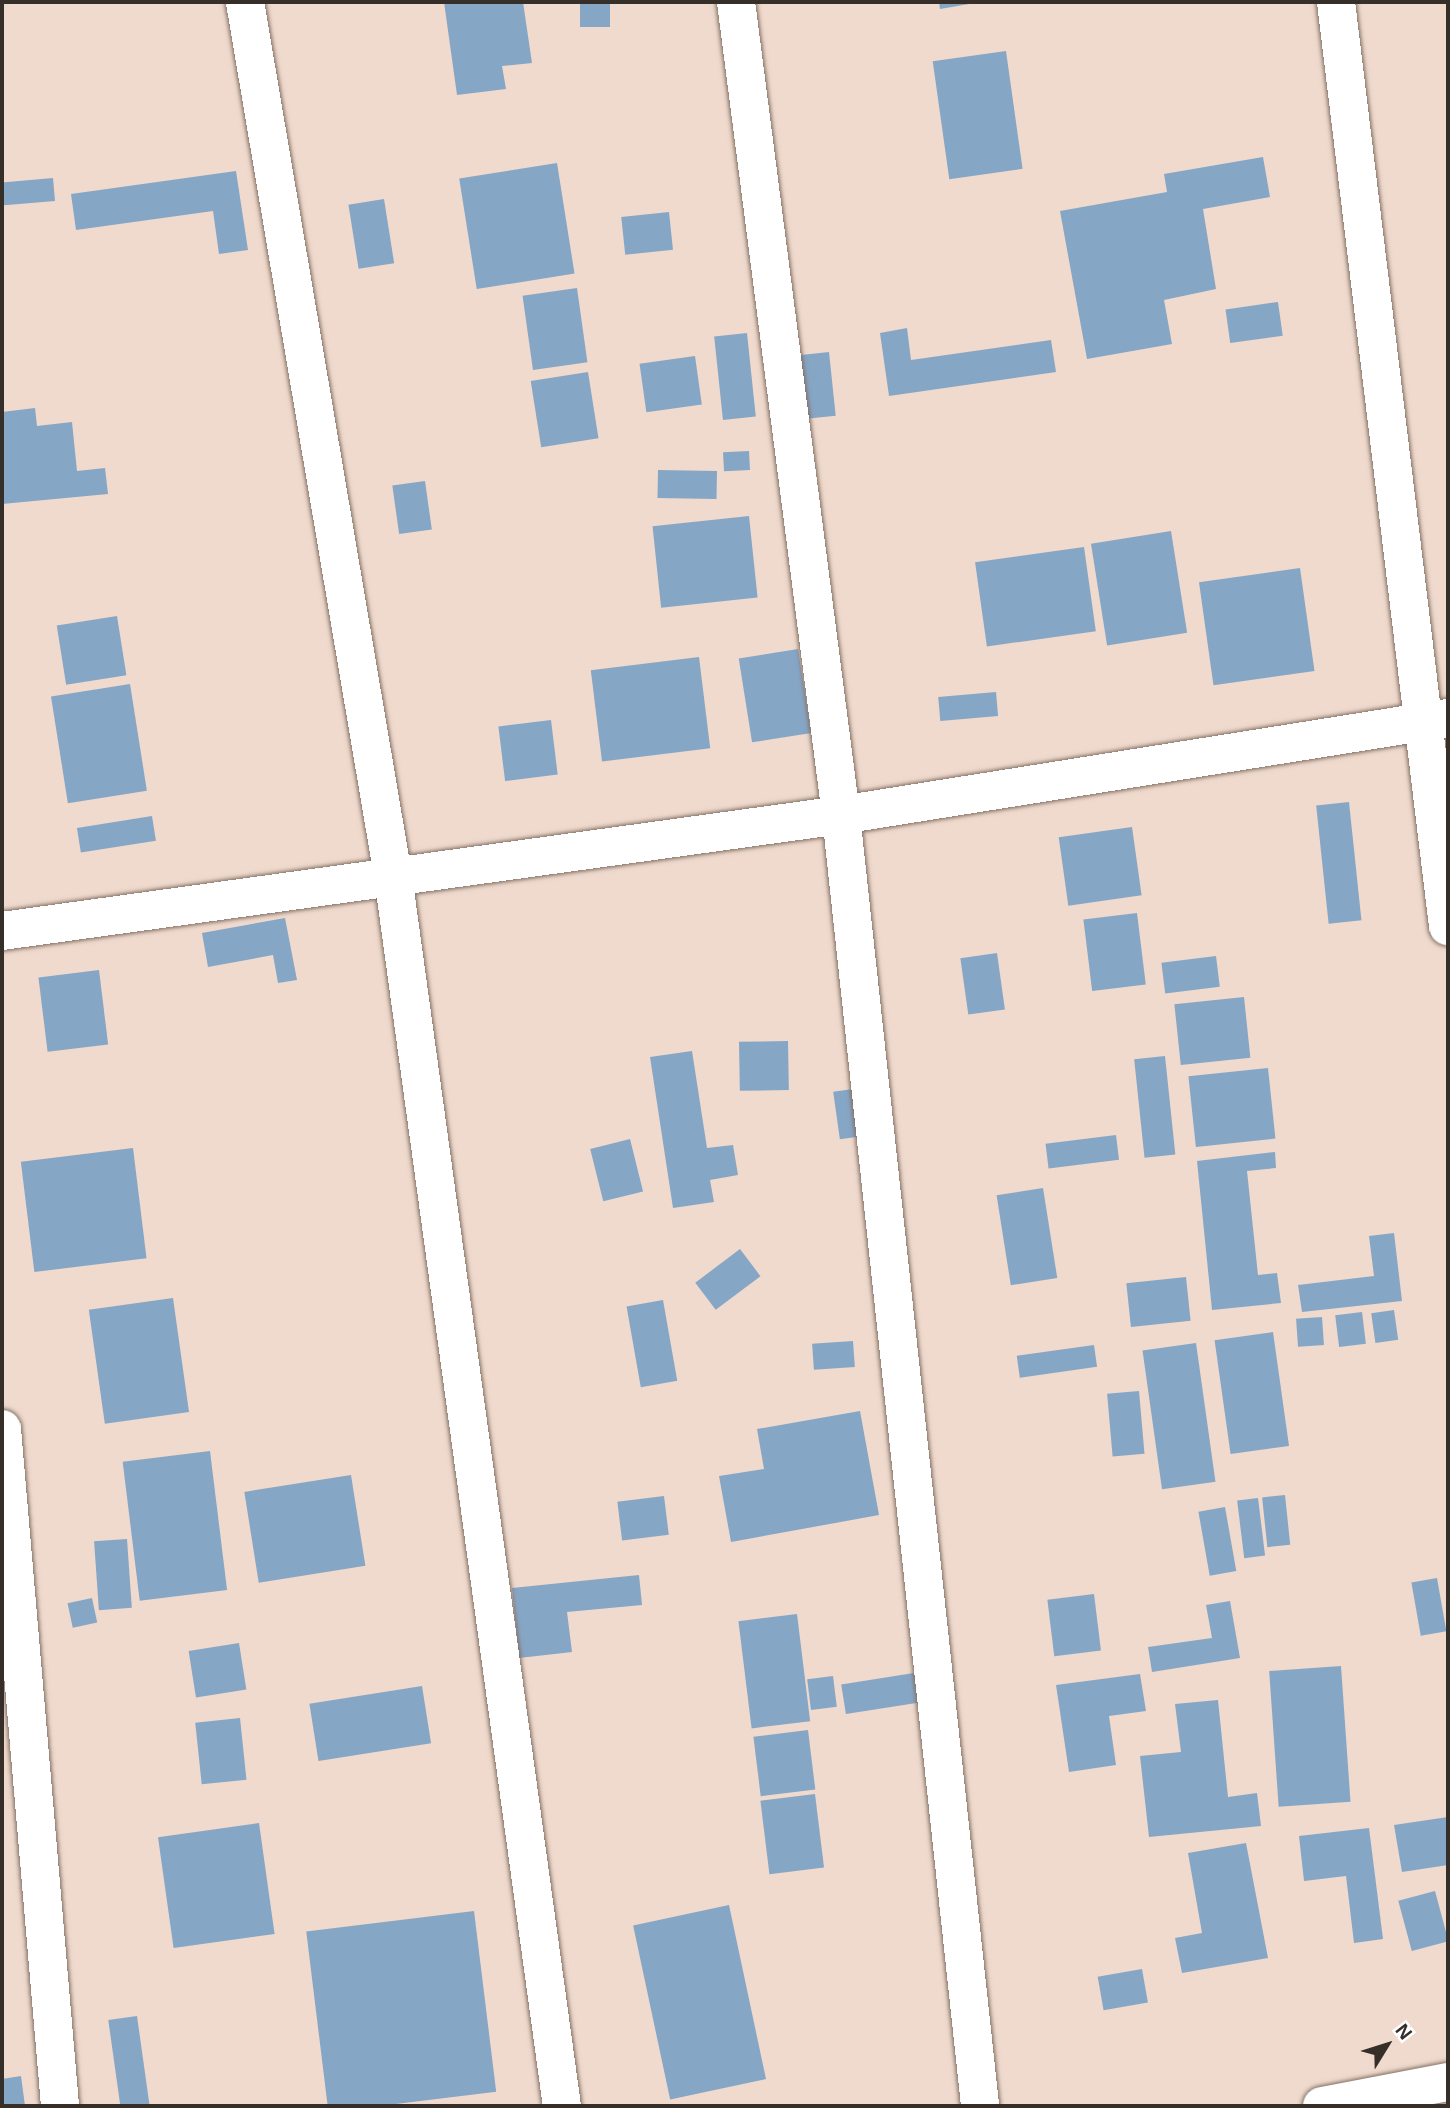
<!DOCTYPE html>
<html>
<head>
<meta charset="utf-8">
<style>
	body { margin:0 }
	#map { position:relative; width:1450px; height:2108px; overflow:hidden; background:#efdacd; font-family:Helvetica,sans-serif }
	div>[style] { position:absolute }
	[style*='--x'] { left:calc(var(--x)*1px); top:calc(var(--y)*1px); width:calc(var(--w)*1px); rotate:calc(var(--a)*1deg) }
	.building>* { inset:0; background:#86a6c6; transform-origin:0 0 }
	.roads { filter:drop-shadow(0 0 2px #837065) drop-shadow(0 0 2px #837065) }
	.minor>* { height:38px; margin:-19px; padding:0 19px; transform-origin:19px; border-radius:19px; background:#fff }
	span { translate:-50% -50%; white-space:nowrap; text-align:center; line-height:1.15; -webkit-text-stroke:5px #fff; paint-order:stroke }
	.frame { position:absolute; inset:0; border:4px solid #362e29; pointer-events:none }
	.north { position:absolute; left:1352px; top:2010px; width:70px; height:70px; -webkit-text-stroke:5px #fff; paint-order:stroke; rotate:52deg; font-size:19px; font-weight:700; line-height:28px; text-align:center; color:#362e29 }
	.north::after { content:''; display:block; margin:auto; width:24px; height:32px; background:#362e29; clip-path:polygon(50% 0,100% 100%,50% 72%,0 100%) }
</style>
</head>
<body>
<div id="map">
	<div class="building">
		<div style="clip-path:polygon(444px 2px,523px 2px,532px 63px,502px 66px,506px 89px,457px 95px)"></div>
		<div style="left:580px;top:2px;width:30px;height:25px"></div>
		<div style="clip-path:polygon(939px 2px,975px 2px,975px 3px,940px 9px)"></div>
		<div style="left:1006px;top:51px;width:119px;height:74px;rotate:82deg"></div>
		<div style="clip-path:polygon(1263px 157px,1270px 197px,1203px 209px,1216px 289px,1164px 300px,1172px 344px,1087px 359px,1060px 211px,1167px 192px,1164px 174px)"></div>
		<div style="left:557px;top:163px;width:112px;height:99px;rotate:81deg"></div>
		<div style="clip-path:polygon(236px 171px,248px 250px,219px 254px,213px 211px,76px 230px,71px 194px)"></div>
		<div style="left:53px;top:178px;width:23px;height:51px;rotate:85deg"></div>
		<div style="left:384px;top:199px;width:65px;height:36px;rotate:81deg"></div>
		<div style="left:669px;top:212px;width:38px;height:48px;rotate:84deg"></div>
		<div style="left:577px;top:288px;width:75px;height:55px;rotate:82deg"></div>
		<div style="left:1278px;top:302px;width:34px;height:53px;rotate:82deg"></div>
		<div style="clip-path:polygon(907px 328px,911px 360px,1051px 340px,1056px 372px,889px 396px,880px 333px)"></div>
		<div style="left:747px;top:333px;width:84px;height:33px;rotate:84deg"></div>
		<div style="left:829px;top:352px;width:64px;height:42px;rotate:84deg"></div>
		<div style="left:695px;top:356px;width:49px;height:56px;rotate:82deg"></div>
		<div style="left:588px;top:372px;width:67px;height:58px;rotate:81deg"></div>
		<div style="clip-path:polygon(35px 408px,37px 426px,72px 422px,77px 471px,105px 468px,108px 494px,2px 504px,2px 412px)"></div>
		<div style="left:749px;top:451px;width:19px;height:26px;rotate:87deg"></div>
		<div style="left:658px;top:470px;width:59px;height:28px;rotate:1deg"></div>
		<div style="left:425px;top:481px;width:49px;height:33px;rotate:82deg"></div>
		<div style="left:749px;top:516px;width:82px;height:97px;rotate:84deg"></div>
		<div style="left:1171px;top:531px;width:103px;height:81px;rotate:81deg"></div>
		<div style="left:1084px;top:547px;width:85px;height:110px;rotate:82deg"></div>
		<div style="left:1300px;top:568px;width:104px;height:102px;rotate:82deg"></div>
		<div style="left:117px;top:616px;width:60px;height:61px;rotate:81deg"></div>
		<div style="left:798px;top:649px;width:85px;height:60px;rotate:81deg"></div>
		<div style="left:699px;top:657px;width:92px;height:109px;rotate:83deg"></div>
		<div style="left:130px;top:684px;width:108px;height:80px;rotate:81deg"></div>
		<div style="left:996px;top:692px;width:24px;height:58px;rotate:85deg"></div>
		<div style="left:551px;top:720px;width:55px;height:53px;rotate:83deg"></div>
		<div style="left:1349px;top:802px;width:119px;height:33px;rotate:84deg"></div>
		<div style="left:152px;top:816px;width:25px;height:76px;rotate:81deg"></div>
		<div style="left:1132px;top:827px;width:69px;height:74px;rotate:82deg"></div>
		<div style="left:1137px;top:913px;width:72px;height:54px;rotate:83deg"></div>
		<div style="clip-path:polygon(285px 918px,297px 980px,278px 983px,273px 955px,208px 967px,202px 933px)"></div>
		<div style="left:997px;top:953px;width:57px;height:37px;rotate:82deg"></div>
		<div style="left:1216px;top:956px;width:31px;height:55px;rotate:83deg"></div>
		<div style="left:99px;top:970px;width:75px;height:61px;rotate:83deg"></div>
		<div style="left:1244px;top:997px;width:61px;height:70px;rotate:84deg"></div>
		<div style="left:788px;top:1041px;width:49px;height:49px;rotate:89deg"></div>
		<div style="clip-path:polygon(692px 1051px,707px 1148px,733px 1145px,738px 1175px,710px 1180px,714px 1202px,673px 1208px,650px 1057px)"></div>
		<div style="left:1165px;top:1056px;width:99px;height:31px;rotate:84deg"></div>
		<div style="left:1268px;top:1068px;width:71px;height:80px;rotate:84deg"></div>
		<div style="left:853px;top:1089px;width:48px;height:20px;rotate:82deg"></div>
		<div style="left:1116px;top:1135px;width:25px;height:71px;rotate:83deg"></div>
		<div style="left:630px;top:1139px;width:54px;height:41px;rotate:76deg"></div>
		<div style="left:133px;top:1148px;width:111px;height:113px;rotate:83deg"></div>
		<div style="clip-path:polygon(1275px 1152px,1276px 1168px,1247px 1171px,1258px 1275px,1277px 1273px,1281px 1303px,1212px 1310px,1197px 1161px)"></div>
		<div style="left:1043px;top:1188px;width:91px;height:47px;rotate:81deg"></div>
		<div style="clip-path:polygon(1394px 1233px,1402px 1301px,1302px 1312px,1298px 1285px,1374px 1276px,1369px 1236px)"></div>
		<div style="left:740px;top:1249px;width:34px;height:56px;rotate:53deg"></div>
		<div style="left:1186px;top:1277px;width:44px;height:60px;rotate:84deg"></div>
		<div style="left:173px;top:1298px;width:115px;height:85px;rotate:82deg"></div>
		<div style="left:663px;top:1300px;width:82px;height:37px;rotate:80deg"></div>
		<div style="left:1394px;top:1310px;width:30px;height:23px;rotate:82deg"></div>
		<div style="left:1362px;top:1312px;width:32px;height:27px;rotate:83deg"></div>
		<div style="left:1322px;top:1317px;width:28px;height:26px;rotate:86deg"></div>
		<div style="left:1273px;top:1332px;width:115px;height:59px;rotate:82deg"></div>
		<div style="left:853px;top:1341px;width:26px;height:41px;rotate:86deg"></div>
		<div style="left:1196px;top:1343px;width:140px;height:54px;rotate:82deg"></div>
		<div style="left:1094px;top:1345px;width:22px;height:78px;rotate:82deg"></div>
		<div style="left:1139px;top:1391px;width:63px;height:32px;rotate:85deg"></div>
		<div style="clip-path:polygon(860px 1411px,879px 1515px,731px 1542px,719px 1476px,764px 1469px,757px 1429px)"></div>
		<div style="left:210px;top:1451px;width:140px;height:88px;rotate:83deg"></div>
		<div style="left:351px;top:1475px;width:92px;height:108px;rotate:81deg"></div>
		<div style="left:1285px;top:1495px;width:50px;height:23px;rotate:84deg"></div>
		<div style="left:664px;top:1496px;width:39px;height:47px;rotate:83deg"></div>
		<div style="left:1258px;top:1498px;width:58px;height:21px;rotate:83deg"></div>
		<div style="left:1225px;top:1507px;width:65px;height:27px;rotate:80deg"></div>
		<div style="left:127px;top:1539px;width:69px;height:33px;rotate:86deg"></div>
		<div style="clip-path:polygon(639px 1575px,642px 1605px,567px 1612px,572px 1652px,519px 1658px,512px 1588px)"></div>
		<div style="left:1437px;top:1578px;width:54px;height:26px;rotate:80deg"></div>
		<div style="left:1094px;top:1594px;width:57px;height:47px;rotate:83deg"></div>
		<div style="left:92px;top:1598px;width:25px;height:25px;rotate:78deg"></div>
		<div style="clip-path:polygon(1230px 1601px,1240px 1658px,1152px 1672px,1148px 1647px,1212px 1638px,1206px 1605px)"></div>
		<div style="left:797px;top:1614px;width:108px;height:59px;rotate:83deg"></div>
		<div style="left:239px;top:1643px;width:47px;height:51px;rotate:81deg"></div>
		<div style="left:1341px;top:1666px;width:136px;height:72px;rotate:86deg"></div>
		<div style="left:939px;top:1669px;width:30px;height:99px;rotate:81deg"></div>
		<div style="clip-path:polygon(1140px 1674px,1146px 1711px,1109px 1716px,1116px 1765px,1069px 1772px,1056px 1685px)"></div>
		<div style="left:833px;top:1676px;width:31px;height:26px;rotate:83deg"></div>
		<div style="left:422px;top:1686px;width:58px;height:114px;rotate:81deg"></div>
		<div style="clip-path:polygon(1218px 1700px,1228px 1797px,1257px 1793px,1261px 1826px,1149px 1837px,1140px 1756px,1181px 1752px,1175px 1704px)"></div>
		<div style="left:240px;top:1718px;width:62px;height:45px;rotate:84deg"></div>
		<div style="left:808px;top:1730px;width:60px;height:55px;rotate:83deg"></div>
		<div style="left:815px;top:1794px;width:74px;height:55px;rotate:83deg"></div>
		<div style="clip-path:polygon(1448px 1817px,1448px 1865px,1402px 1872px,1394px 1825px)"></div>
		<div style="left:259px;top:1823px;width:112px;height:102px;rotate:82deg"></div>
		<div style="clip-path:polygon(1369px 1828px,1383px 1939px,1354px 1943px,1346px 1876px,1304px 1881px,1299px 1836px)"></div>
		<div style="clip-path:polygon(1246px 1843px,1268px 1958px,1182px 1973px,1175px 1938px,1202px 1933px,1188px 1853px)"></div>
		<div style="left:1435px;top:1891px;width:52px;height:38px;rotate:75deg"></div>
		<div style="left:729px;top:1905px;width:178px;height:98px;rotate:78deg"></div>
		<div style="left:474px;top:1911px;width:182px;height:169px;rotate:83deg"></div>
		<div style="left:1142px;top:1969px;width:34px;height:45px;rotate:80deg"></div>
		<div style="left:137px;top:2016px;width:91px;height:29px;rotate:82deg"></div>
		<div style="clip-path:polygon(21px 2076px,25px 2106px,2px 2106px,2px 2079px)"></div>
	</div>
	<div class="roads">
		<div class="minor">
			<div style="--x:245;--y:2;--w:886;--a:80.39"></div>
			<div style="--x:393;--y:876;--w:1242;--a:82.18"></div>
			<div style="--x:736;--y:2;--w:820;--a:82.64"></div>
			<div style="--x:841;--y:815;--w:1298;--a:83.85"></div>
			<div style="--x:1336;--y:2;--w:931;--a:83.09"></div>
			<div style="--x:2;--y:931;--w:847;--a:-7.87"></div>
			<div style="--x:841;--y:815;--w:615;--a:-9.08"></div>
			<div style="--x:2;--y:1429;--w:679;--a:85.1"></div>
			<div style="--x:1322;--y:2106;--w:128;--a:-10.8"></div>
		</div>
	</div>
	<div class="frame"></div>
	<div class="north">N</div>
</div>
</body>
</html>
